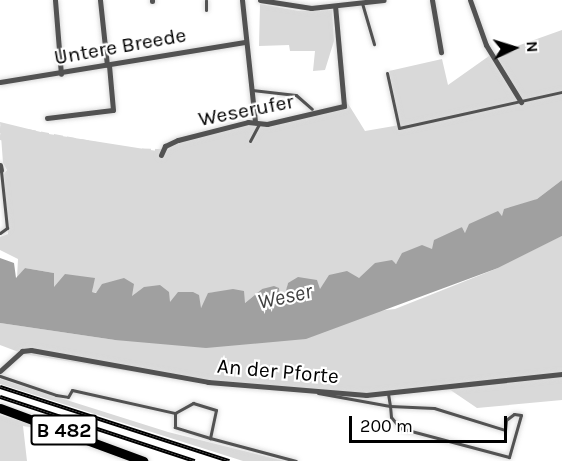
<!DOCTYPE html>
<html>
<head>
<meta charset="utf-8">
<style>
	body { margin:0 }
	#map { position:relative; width:562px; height:461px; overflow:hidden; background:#fff; font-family:Karla,sans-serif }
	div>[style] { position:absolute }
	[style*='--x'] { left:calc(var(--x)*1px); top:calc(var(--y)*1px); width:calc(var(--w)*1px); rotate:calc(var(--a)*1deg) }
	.green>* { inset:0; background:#d9d9d9 }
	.water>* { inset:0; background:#a0a0a0 }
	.trunk-tunnel>* { height:9px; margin-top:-4.5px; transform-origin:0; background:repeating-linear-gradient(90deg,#d9d9d9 0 9px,transparent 0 13.5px) }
	.roads { filter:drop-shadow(0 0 2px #dbdbdb) drop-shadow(0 0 2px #dbdbdb) }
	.service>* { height:3px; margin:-1.5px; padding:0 1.5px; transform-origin:1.5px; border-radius:1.5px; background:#525252 }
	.minor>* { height:5px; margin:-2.5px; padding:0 2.5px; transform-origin:2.5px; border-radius:2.5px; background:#525252 }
	.primary>* { height:9px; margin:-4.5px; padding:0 4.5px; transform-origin:4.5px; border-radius:4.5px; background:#000 }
	.rail>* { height:4px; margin-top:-2px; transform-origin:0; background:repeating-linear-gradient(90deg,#fff 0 4.5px,#000 0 9px); box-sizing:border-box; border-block:2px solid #000 }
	span { translate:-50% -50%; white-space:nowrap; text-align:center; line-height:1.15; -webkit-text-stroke:4.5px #fff; paint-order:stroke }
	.shield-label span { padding:2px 4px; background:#fff; border:2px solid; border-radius:4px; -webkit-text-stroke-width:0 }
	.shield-label { font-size:20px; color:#000; font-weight:700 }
	.street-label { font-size:21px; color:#000 }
	.water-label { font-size:22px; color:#414141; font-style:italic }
	.north { position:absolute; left:484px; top:18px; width:60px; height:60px; -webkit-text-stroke:4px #fff; paint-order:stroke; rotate:86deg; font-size:16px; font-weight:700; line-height:24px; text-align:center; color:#000 }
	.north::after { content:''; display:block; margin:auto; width:21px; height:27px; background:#000; clip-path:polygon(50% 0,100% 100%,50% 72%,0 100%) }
	.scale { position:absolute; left:349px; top:416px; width:158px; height:27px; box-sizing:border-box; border:3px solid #000; border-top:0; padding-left:8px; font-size:18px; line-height:21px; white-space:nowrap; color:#000; -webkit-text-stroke:4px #fff; paint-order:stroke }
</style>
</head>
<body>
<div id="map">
	<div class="green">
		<div style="clip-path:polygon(260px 4px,299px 11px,332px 10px,334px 41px,325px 70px,313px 71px,315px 51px,290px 51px,289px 45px,259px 46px)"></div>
		<div style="clip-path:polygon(562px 30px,562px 180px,537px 199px,502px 216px,498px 212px,465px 233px,462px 227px,432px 249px,359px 278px,320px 289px,288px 283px,285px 298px,262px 289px,245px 303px,221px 292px,209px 293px,201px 308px,92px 292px,94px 278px,54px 287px,54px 273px,25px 268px,17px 278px,18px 259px,0 250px,0 237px,8px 234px,4px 174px,7px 170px,3px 163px,0 122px,49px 134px,157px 151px,177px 141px,254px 121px,265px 125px,347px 102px,365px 131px,400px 125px,389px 71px,442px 59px,448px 85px,489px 56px)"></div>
		<div style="clip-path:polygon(562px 236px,562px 400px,477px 408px,449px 389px,368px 398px,207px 384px,24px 354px,0 345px,0 323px,115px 340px,395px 309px,498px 268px)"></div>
		<div style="clip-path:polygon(0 379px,168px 432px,284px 461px,243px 461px,0 384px)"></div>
		<div style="clip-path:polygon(0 415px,50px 430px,23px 426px,27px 461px,0 461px)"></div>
	</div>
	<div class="water">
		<div style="clip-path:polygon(562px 180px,562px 236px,498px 268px,306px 339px,206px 348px,115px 340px,0 323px,0 258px,14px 263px,16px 278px,25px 268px,54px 273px,54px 287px,65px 274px,95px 278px,92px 292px,96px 293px,102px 284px,124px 278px,134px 284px,132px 296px,144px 287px,160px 285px,169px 292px,170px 302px,178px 292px,193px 292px,199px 295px,201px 308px,208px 293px,233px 289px,244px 291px,245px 303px,262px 289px,274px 286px,279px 288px,280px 298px,284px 298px,288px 283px,298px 277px,317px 280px,320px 289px,329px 275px,347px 271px,359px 278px,375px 263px,392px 260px,396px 264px,402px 253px,422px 245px,432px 249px,434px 240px,462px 227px,465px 233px,469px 224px,498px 211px,502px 216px,504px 209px,537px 199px)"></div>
	</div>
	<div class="trunk-tunnel">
		<div style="--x:0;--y:128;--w:130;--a:10.6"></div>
		<div style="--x:128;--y:152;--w:88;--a:2"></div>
		<div style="--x:216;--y:155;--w:87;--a:-3.9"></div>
		<div style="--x:303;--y:149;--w:263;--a:-10.1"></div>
		<div style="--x:0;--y:135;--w:130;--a:11.1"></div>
		<div style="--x:128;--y:160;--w:89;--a:1.9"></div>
		<div style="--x:217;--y:163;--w:191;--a:-6.3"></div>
		<div style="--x:407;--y:142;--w:158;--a:-11.3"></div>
	</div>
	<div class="roads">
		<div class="service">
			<div style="--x:206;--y:0;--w:10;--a:90"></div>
			<div style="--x:362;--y:3;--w:43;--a:73.7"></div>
			<div style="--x:387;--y:73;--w:56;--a:77.7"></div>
			<div style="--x:399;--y:128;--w:167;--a:-12.5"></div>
			<div style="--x:252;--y:90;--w:44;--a:6.5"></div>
			<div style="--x:296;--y:95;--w:21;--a:41"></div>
			<div style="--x:250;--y:141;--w:19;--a:-62"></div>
			<div style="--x:0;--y:233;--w:9;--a:-36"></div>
			<div style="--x:7;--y:228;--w:57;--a:-96"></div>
			<div style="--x:0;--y:376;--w:59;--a:18.7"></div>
			<div style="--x:56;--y:395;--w:12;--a:9"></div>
			<div style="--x:68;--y:397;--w:8;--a:-60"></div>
			<div style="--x:72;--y:390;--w:106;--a:12.6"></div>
			<div style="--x:318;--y:393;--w:73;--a:10.2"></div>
			<div style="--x:390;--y:406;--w:44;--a:2.6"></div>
			<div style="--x:434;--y:408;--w:74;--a:17.2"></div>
			<div style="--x:505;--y:430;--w:10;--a:-84"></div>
			<div style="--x:506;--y:420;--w:10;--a:-37"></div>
			<div style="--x:514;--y:414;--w:7;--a:8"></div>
			<div style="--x:521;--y:415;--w:44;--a:105.9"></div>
			<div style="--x:509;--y:457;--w:113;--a:-165.1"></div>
			<div style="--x:400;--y:428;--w:14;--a:-129"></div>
			<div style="--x:391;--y:417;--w:11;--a:-95"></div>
			<div style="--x:390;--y:406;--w:13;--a:-99"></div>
			<div style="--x:193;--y:403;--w:24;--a:17"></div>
			<div style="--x:216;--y:410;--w:29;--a:102"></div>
			<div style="--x:210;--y:438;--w:37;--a:-163"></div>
			<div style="--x:175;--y:427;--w:14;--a:-90"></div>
			<div style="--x:175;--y:413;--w:21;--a:-29"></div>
			<div style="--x:210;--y:438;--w:89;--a:15"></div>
		</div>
		<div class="minor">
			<div style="--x:55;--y:0;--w:74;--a:85.4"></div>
			<div style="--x:100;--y:0;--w:65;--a:83.9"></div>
			<div style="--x:152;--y:0;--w:1;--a:90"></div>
			<div style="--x:242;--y:0;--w:123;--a:83.9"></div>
			<div style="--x:260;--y:0;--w:52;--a:8.9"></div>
			<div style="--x:311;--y:8;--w:73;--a:-6.3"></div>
			<div style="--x:432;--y:0;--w:53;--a:80.2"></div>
			<div style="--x:470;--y:0;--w:48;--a:70.4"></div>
			<div style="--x:486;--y:45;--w:67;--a:58.4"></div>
			<div style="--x:0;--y:82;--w:248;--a:-9.3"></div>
			<div style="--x:47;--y:118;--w:66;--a:-6.9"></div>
			<div style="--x:113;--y:110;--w:45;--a:-95.1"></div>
			<div style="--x:161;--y:155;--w:10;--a:-66"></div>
			<div style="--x:165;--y:146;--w:14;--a:-25"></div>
			<div style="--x:178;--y:140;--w:72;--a:-14.4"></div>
			<div style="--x:248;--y:122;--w:19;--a:6"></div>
			<div style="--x:267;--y:124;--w:79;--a:-13.2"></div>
			<div style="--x:344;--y:106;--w:100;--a:-95.1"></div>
			<div style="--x:0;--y:165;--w:5;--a:79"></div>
			<div style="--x:0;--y:371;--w:30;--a:-42"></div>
			<div style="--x:22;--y:351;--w:9;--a:-6"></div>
			<div style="--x:31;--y:350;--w:180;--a:10.2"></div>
			<div style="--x:208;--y:382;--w:159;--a:4.7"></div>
			<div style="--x:366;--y:395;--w:197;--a:-6.1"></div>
		</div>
		<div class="primary">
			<div style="--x:0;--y:408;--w:153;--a:20.3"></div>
		</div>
	</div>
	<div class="rail">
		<div style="--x:0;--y:387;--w:241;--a:17.9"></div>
		<div style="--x:0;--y:397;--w:205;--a:18.2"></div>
	</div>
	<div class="shield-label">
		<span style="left:64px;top:430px">B 482</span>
	</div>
	<div class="street-label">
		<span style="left:120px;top:46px;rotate:-10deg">Untere Breede</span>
		<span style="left:246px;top:110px;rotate:-11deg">Weserufer</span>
		<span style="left:278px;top:371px;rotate:5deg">An der Pforte</span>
	</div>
	<div class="water-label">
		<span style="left:285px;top:297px;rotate:-12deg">Weser</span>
	</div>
	<div class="north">N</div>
	<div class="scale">200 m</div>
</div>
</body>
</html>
